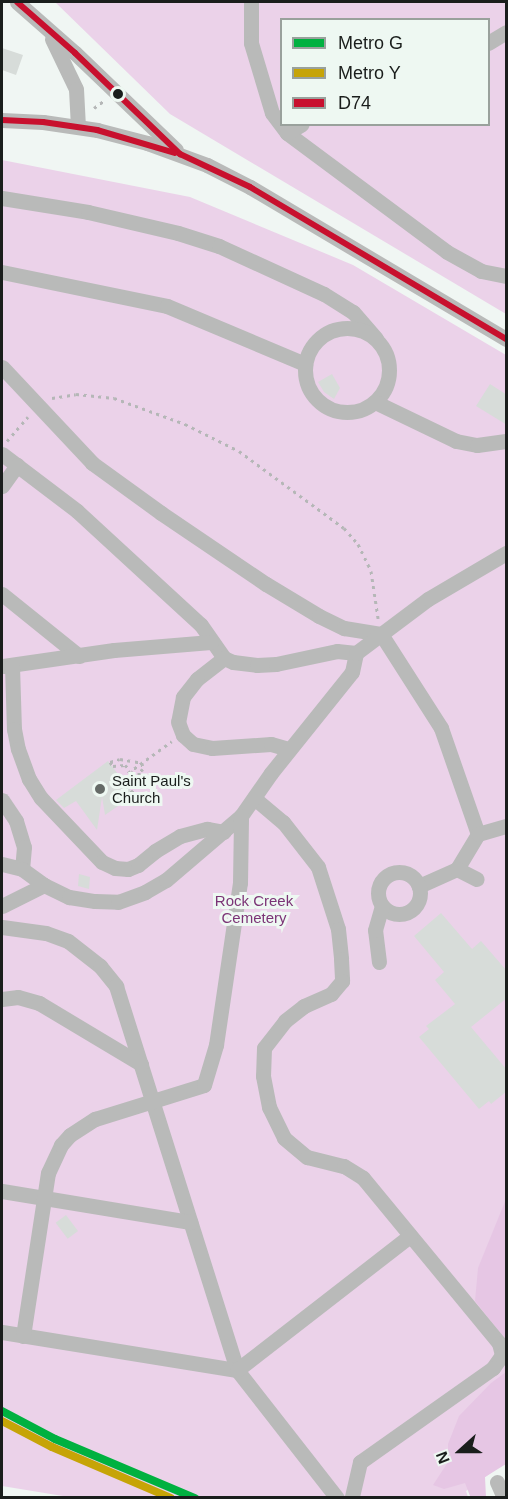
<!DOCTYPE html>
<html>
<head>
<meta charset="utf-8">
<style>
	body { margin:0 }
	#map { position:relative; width:508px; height:1499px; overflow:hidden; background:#f0f6f3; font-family:Helvetica,sans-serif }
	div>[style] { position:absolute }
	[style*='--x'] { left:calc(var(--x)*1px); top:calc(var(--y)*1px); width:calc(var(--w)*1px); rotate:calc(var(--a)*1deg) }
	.green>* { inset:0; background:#ebd2e9 }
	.forest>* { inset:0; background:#e6c6e4 }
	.building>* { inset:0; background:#d7dcd9; transform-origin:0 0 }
	.path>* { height:3px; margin-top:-1.5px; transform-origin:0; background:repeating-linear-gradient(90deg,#b5b7b7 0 3px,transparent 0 7.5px) }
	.minor>* { height:15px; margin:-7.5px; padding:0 7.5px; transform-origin:7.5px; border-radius:7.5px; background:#b9bab9 }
	.minor>.ring { margin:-7.5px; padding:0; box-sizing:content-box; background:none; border:15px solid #b9bab9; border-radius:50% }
	.bus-1>* { height:6px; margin:-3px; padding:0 3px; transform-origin:3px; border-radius:3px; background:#c8102e }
	.metro-1>* { height:8px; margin:-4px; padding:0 4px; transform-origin:4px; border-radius:4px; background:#00b140 }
	.metro-2>* { height:8px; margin:-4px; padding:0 4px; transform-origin:4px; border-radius:4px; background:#c6a407 }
	.dots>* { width:16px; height:16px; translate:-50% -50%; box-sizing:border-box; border:3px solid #eef8f2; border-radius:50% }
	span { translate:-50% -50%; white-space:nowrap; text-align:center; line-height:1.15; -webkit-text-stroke:6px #eef8f2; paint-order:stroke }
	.poi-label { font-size:15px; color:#1a1e1c }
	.left { translate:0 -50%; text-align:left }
	.park-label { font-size:15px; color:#7b3376 }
	.frame { position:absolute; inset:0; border:3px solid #1a1e1c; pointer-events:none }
	.legend { position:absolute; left:280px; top:18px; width:210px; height:108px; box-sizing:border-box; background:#eef8f2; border:2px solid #99a19c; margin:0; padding:8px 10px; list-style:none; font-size:18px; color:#1a1e1c }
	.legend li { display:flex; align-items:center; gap:12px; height:30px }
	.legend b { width:30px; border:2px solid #99a19c }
	.north { position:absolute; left:430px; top:1421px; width:60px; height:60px; -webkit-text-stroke:4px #eef8f2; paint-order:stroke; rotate:249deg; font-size:16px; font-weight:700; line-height:24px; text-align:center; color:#1a1e1c }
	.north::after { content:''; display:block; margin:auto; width:21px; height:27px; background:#1a1e1c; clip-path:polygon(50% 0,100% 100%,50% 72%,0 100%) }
</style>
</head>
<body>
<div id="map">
	<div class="green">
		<div style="clip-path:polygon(evenodd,55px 2px,506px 2px,506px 314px,170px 114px,55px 2px,282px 20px,488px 20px,488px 124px,282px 124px,282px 20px)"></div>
		<div style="clip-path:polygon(2px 160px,190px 197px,353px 265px,506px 355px,506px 1462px,466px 1491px,468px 1497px,75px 1498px,2px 1486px)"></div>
	</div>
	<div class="forest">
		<div style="clip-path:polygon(506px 1199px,506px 1340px,475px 1301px,478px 1268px)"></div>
		<div style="clip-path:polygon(506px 1372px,506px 1464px,485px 1477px,486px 1497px,466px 1497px,470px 1496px,465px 1483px,444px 1489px,433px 1485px,448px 1462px,448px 1444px,459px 1416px,491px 1383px)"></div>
	</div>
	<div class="building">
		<div style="clip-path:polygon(2px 48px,23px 55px,16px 75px,2px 70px)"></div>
		<div style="clip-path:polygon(332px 374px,340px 388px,334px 399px,324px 392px,318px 382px)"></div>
		<div style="clip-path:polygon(490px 384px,507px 395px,507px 425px,476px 406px)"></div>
		<div style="clip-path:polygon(108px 761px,134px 795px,105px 815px,102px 797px,97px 830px,76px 801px,64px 808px,56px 800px)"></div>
		<div style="clip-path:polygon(79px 874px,90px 877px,89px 889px,78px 886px)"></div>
		<div style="clip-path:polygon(441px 913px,472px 949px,481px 941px,507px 971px,507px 998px,471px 1027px,507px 1070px,507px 1091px,491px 1104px,489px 1101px,479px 1109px,419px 1037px,429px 1029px,426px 1026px,455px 1004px,435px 980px,444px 972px,414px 936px)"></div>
		<div style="left:66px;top:1215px;width:20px;height:13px;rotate:53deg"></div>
	</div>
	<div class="path">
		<div style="--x:94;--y:108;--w:14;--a:-36"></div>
		<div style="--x:52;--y:398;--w:24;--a:-9"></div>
		<div style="--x:76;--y:394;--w:38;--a:6"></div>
		<div style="--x:114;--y:398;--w:76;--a:20.1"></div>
		<div style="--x:185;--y:424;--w:60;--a:26.6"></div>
		<div style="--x:239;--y:451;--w:130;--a:36.3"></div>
		<div style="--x:344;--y:528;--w:21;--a:49"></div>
		<div style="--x:358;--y:544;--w:30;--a:64"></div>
		<div style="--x:371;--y:571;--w:48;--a:81.5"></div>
		<div style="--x:7;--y:441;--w:32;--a:-49"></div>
		<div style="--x:110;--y:762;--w:10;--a:-17"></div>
		<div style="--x:120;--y:759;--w:22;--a:10"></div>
		<div style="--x:142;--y:763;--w:6;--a:81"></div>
		<div style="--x:143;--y:769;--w:5;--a:143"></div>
		<div style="--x:139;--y:772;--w:13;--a:90"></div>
		<div style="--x:139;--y:785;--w:10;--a:127"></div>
		<div style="--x:110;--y:762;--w:5;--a:53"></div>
		<div style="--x:113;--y:766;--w:12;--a:-5"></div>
		<div style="--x:125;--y:765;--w:8;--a:45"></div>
		<div style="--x:131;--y:771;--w:8;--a:67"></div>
		<div style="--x:134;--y:778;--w:12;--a:104"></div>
		<div style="--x:131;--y:790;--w:4;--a:56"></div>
		<div style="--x:128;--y:773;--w:54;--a:-36"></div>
	</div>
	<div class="minor">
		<div style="--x:17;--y:2;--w:77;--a:41.3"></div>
		<div style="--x:75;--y:53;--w:140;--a:43.8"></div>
		<div style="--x:251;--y:2;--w:41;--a:90"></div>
		<div style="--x:251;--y:43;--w:73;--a:73.3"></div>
		<div style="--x:272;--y:113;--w:25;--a:53"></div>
		<div style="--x:287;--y:133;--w:199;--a:36.6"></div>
		<div style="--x:447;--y:252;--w:39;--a:29"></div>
		<div style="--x:481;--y:271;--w:25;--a:11"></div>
		<div style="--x:52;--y:39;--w:55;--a:64.4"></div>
		<div style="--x:76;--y:89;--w:37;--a:87"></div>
		<div style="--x:488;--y:43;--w:21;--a:-31"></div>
		<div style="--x:2;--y:120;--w:41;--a:2.8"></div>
		<div style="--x:43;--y:122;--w:55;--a:8.4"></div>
		<div style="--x:97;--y:130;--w:52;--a:14.6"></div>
		<div style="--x:147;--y:143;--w:64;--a:20.1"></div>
		<div style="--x:207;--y:165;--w:48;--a:27.1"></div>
		<div style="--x:250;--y:187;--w:298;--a:30.7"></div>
		<div style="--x:287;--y:133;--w:17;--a:-31"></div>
		<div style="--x:2;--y:198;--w:87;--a:9.2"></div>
		<div style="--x:88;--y:212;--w:92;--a:13.1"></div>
		<div style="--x:178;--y:233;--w:43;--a:17.6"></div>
		<div style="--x:219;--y:246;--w:115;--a:24.6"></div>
		<div style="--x:324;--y:294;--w:34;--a:32"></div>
		<div style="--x:353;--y:312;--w:35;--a:49"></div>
		<div style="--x:2;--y:272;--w:168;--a:11.6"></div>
		<div style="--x:167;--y:306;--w:150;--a:22.8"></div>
		<div class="ring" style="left:305px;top:328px;width:69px;height:69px"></div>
		<div style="--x:2;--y:367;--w:132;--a:46.8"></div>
		<div style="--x:92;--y:463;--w:85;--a:35.9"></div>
		<div style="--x:161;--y:513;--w:127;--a:34.1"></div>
		<div style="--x:266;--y:584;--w:62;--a:31.1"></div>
		<div style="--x:319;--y:616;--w:28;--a:26"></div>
		<div style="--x:344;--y:628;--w:37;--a:9"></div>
		<div style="--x:381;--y:634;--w:112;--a:57.4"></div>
		<div style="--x:441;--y:728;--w:112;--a:70.8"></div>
		<div style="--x:478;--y:834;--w:41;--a:121"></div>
		<div style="--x:457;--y:869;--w:42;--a:155.9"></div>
		<div style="--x:375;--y:402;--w:90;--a:25.7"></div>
		<div style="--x:456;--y:441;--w:21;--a:11"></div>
		<div style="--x:477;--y:445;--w:29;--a:-8"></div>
		<div style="--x:2;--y:454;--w:94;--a:37.2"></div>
		<div style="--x:77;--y:511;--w:168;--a:42.6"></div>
		<div style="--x:201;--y:625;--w:40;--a:55.1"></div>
		<div style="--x:224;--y:658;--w:10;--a:24"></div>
		<div style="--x:233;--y:662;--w:24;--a:7"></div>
		<div style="--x:257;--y:665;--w:19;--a:-3"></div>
		<div style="--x:276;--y:664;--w:62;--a:-12"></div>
		<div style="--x:337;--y:651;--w:19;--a:6"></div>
		<div style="--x:2;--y:486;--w:26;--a:-54"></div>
		<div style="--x:2;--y:594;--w:99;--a:38.8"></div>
		<div style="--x:224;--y:658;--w:34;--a:142"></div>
		<div style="--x:197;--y:679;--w:23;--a:128"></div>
		<div style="--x:183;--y:697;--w:25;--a:101"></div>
		<div style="--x:178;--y:722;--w:14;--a:69"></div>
		<div style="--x:183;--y:735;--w:13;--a:42"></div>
		<div style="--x:193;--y:744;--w:19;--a:12"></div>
		<div style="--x:212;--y:748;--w:59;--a:-3.9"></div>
		<div style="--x:271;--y:744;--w:19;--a:16"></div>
		<div style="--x:3;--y:666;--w:112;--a:-8.2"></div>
		<div style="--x:114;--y:650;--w:97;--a:-4.7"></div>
		<div style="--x:12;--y:666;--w:63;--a:88.2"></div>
		<div style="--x:14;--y:729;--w:20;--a:79"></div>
		<div style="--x:18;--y:749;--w:32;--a:70"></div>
		<div style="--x:29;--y:779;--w:22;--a:58"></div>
		<div style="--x:41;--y:798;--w:88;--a:46.4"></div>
		<div style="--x:102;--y:862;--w:14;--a:25"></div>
		<div style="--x:115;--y:868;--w:13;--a:4"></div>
		<div style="--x:128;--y:869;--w:11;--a:-22"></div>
		<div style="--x:138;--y:865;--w:22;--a:-39"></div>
		<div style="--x:155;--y:851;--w:29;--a:-31"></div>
		<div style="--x:180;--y:836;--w:28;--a:-15"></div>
		<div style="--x:207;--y:829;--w:17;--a:10"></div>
		<div style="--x:254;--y:798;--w:38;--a:40"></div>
		<div style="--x:283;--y:822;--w:57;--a:52.1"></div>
		<div style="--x:318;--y:867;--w:65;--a:72.1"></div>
		<div style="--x:338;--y:929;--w:30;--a:84"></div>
		<div style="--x:341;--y:959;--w:22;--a:87"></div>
		<div style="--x:342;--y:981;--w:17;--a:130"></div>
		<div style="--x:331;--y:994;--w:30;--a:156"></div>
		<div style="--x:304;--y:1006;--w:24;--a:142"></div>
		<div style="--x:285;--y:1021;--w:34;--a:128"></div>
		<div style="--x:264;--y:1048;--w:28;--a:92"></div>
		<div style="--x:263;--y:1076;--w:32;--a:79"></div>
		<div style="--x:269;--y:1107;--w:34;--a:64"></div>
		<div style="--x:284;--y:1138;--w:30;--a:40"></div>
		<div style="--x:307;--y:1157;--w:38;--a:14"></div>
		<div style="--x:344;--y:1166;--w:22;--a:32"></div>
		<div style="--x:363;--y:1178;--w:214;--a:50.5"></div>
		<div style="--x:499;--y:1343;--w:12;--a:76"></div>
		<div style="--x:502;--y:1355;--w:16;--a:125"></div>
		<div style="--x:493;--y:1368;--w:163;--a:144.7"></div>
		<div style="--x:360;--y:1462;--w:37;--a:103"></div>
		<div style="--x:2;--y:800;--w:25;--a:56"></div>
		<div style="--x:16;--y:821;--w:27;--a:73"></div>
		<div style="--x:24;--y:847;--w:22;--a:95"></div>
		<div style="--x:478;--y:834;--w:29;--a:-16"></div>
		<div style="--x:2;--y:864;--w:21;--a:14"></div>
		<div style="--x:22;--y:869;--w:27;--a:36"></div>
		<div style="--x:44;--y:885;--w:28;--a:26"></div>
		<div style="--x:69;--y:897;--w:26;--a:9"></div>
		<div style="--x:95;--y:901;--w:23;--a:2"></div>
		<div style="--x:118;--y:902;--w:29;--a:-20"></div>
		<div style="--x:145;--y:892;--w:24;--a:-30"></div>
		<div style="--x:166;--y:880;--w:99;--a:-40.5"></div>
		<div style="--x:241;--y:816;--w:52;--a:-55.1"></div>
		<div style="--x:271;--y:773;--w:129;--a:-51.3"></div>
		<div style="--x:352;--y:672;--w:19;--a:-78"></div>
		<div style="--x:356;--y:653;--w:90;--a:-36.9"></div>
		<div style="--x:428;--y:599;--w:91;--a:-30.5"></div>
		<div style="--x:457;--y:869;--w:22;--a:27"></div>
		<div class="ring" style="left:378px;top:872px;width:27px;height:27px"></div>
		<div style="--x:2;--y:906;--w:47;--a:-26.6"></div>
		<div style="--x:2;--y:927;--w:44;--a:7.8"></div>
		<div style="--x:46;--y:933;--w:23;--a:20"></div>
		<div style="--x:68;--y:941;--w:41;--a:38"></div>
		<div style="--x:100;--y:966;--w:26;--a:51"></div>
		<div style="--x:116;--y:986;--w:403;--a:72.5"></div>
		<div style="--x:237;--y:1370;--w:162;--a:52"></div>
		<div style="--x:379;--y:962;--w:32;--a:-97"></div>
		<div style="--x:375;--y:930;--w:25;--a:-74"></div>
		<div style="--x:2;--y:999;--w:16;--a:-7"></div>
		<div style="--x:18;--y:997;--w:22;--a:16"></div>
		<div style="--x:39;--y:1003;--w:119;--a:30.9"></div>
		<div style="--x:2;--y:1191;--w:191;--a:9.4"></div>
		<div style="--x:2;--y:1332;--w:238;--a:9.2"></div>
		<div style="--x:237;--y:1370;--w:219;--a:-37.8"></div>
		<div style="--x:23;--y:1336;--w:165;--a:-81.3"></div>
		<div style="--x:48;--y:1173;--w:31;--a:-65"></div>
		<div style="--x:61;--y:1145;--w:13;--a:-48"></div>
		<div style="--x:70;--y:1135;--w:30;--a:-33"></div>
		<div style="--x:95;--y:1119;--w:114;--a:-17.3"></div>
		<div style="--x:204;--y:1085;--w:42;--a:-73.3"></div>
		<div style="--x:216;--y:1045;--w:164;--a:-81.6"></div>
		<div style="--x:240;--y:883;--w:67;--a:-89.1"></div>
		<div style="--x:497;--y:1482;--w:17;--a:66"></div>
	</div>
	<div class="bus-1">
		<div style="--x:17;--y:2;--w:77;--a:41.3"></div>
		<div style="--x:75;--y:53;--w:146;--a:43.9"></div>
		<div style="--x:180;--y:154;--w:77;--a:25.2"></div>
		<div style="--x:250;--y:187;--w:298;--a:30.7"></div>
		<div style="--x:2;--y:120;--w:41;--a:2.8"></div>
		<div style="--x:43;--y:122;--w:55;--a:8.4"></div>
		<div style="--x:97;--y:130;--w:81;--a:16.4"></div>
	</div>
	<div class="metro-1">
		<div style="--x:2;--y:1411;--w:60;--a:27.8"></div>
		<div style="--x:55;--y:1439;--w:152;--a:22.9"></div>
	</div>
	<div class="metro-2">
		<div style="--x:2;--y:1421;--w:56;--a:27.5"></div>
		<div style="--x:52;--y:1447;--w:129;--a:23.2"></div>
	</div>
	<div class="dots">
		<div style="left:118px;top:94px;background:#1a1e1c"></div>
		<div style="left:100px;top:789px;background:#656a67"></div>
	</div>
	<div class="poi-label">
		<span class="left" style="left:112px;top:789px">Saint Paul's<br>Church</span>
	</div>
	<div class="park-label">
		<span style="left:254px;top:909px">Rock Creek<br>Cemetery</span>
	</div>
	<div class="frame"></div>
	<ul class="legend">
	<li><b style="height:8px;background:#00b140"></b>Metro G</li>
	<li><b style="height:8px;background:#c6a407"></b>Metro Y</li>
	<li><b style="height:8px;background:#c8102e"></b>D74</li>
	</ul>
	<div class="north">N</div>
</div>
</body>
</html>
